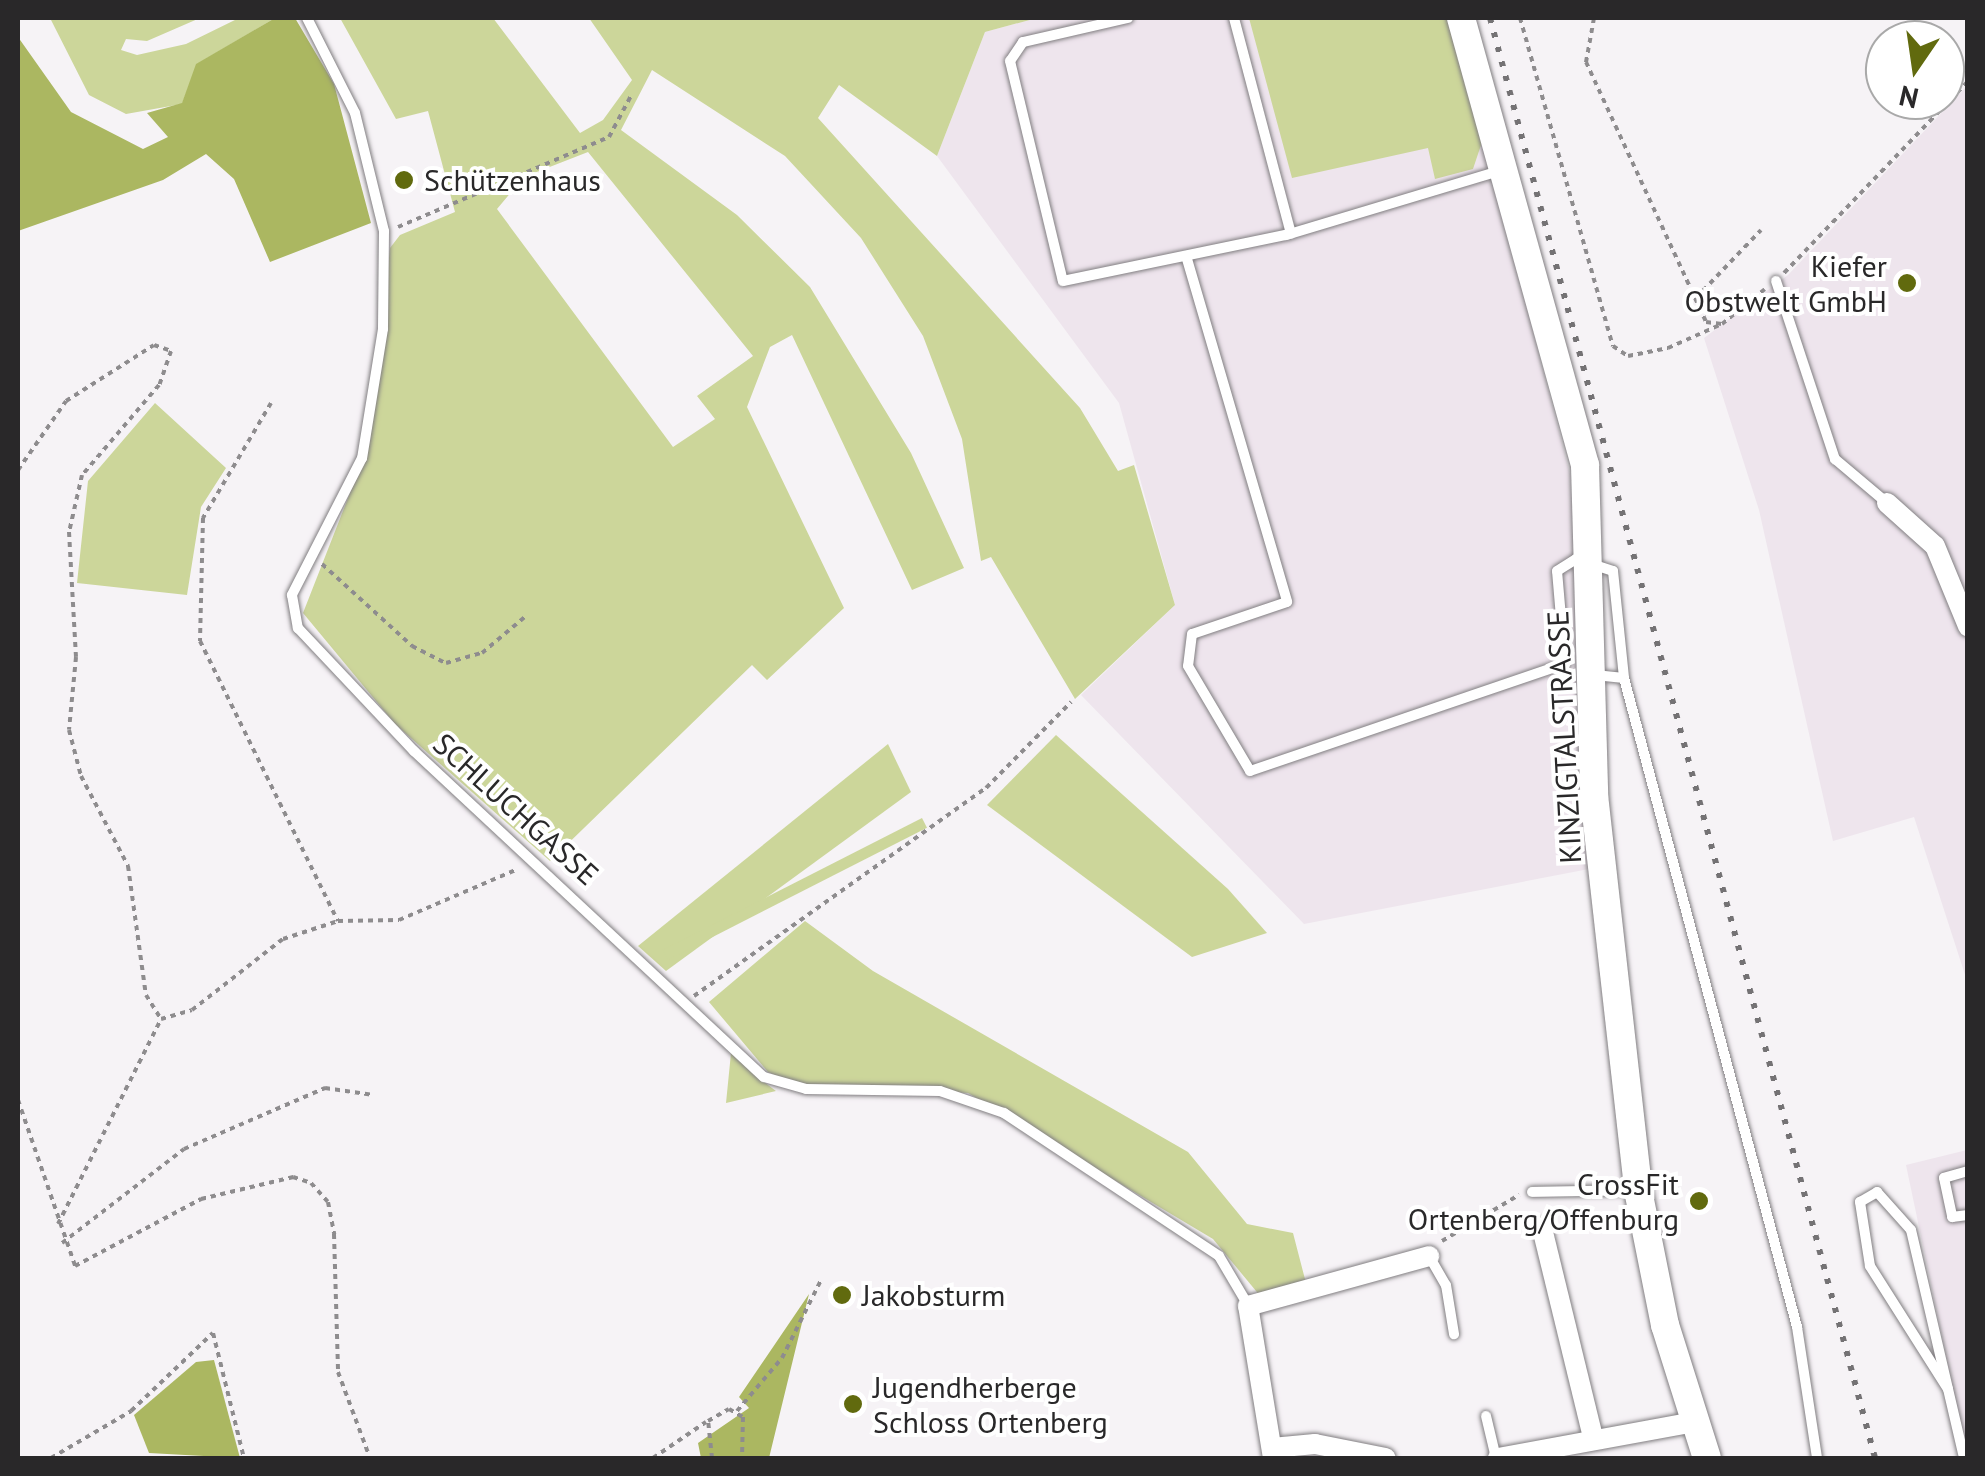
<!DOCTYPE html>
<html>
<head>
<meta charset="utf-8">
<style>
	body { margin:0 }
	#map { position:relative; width:1985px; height:1476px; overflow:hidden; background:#f6f3f6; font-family:"PT Sans",sans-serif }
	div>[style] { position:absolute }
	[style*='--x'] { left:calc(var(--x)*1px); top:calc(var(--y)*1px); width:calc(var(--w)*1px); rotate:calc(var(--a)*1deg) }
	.built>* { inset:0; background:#eee5ed }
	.green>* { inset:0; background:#ccd69a; transform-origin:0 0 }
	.forest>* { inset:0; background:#abb761 }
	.path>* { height:4px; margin-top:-2px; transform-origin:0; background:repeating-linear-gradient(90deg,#8e8c8e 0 5px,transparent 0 10px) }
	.roads { filter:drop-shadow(0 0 2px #817e81) drop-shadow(0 0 2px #817e81) }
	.service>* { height:10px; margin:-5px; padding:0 5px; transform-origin:5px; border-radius:5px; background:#fff }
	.minor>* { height:20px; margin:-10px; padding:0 10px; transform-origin:10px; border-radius:10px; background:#fff }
	.secondary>* { height:28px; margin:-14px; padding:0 14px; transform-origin:14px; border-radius:14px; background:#fff }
	.rail>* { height:6px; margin-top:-3px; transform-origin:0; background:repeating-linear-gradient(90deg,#747274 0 5px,transparent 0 15px) }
	.dots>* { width:28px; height:28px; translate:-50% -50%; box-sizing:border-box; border:5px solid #fff; border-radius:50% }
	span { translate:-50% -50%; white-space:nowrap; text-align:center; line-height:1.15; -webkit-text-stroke:8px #fff; paint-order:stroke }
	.poi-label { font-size:30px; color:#292829 }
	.left { translate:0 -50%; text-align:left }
	.right { translate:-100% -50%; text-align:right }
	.street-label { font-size:30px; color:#292829 }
	.frame { position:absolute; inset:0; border:20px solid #292829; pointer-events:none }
	.north { position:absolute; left:1865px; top:20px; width:100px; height:100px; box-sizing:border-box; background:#fff; border:2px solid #a9a9a9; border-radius:50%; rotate:193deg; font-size:28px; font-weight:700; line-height:40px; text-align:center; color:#292829 }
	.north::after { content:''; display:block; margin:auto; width:35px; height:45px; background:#616a0e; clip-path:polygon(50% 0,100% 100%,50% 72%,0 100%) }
</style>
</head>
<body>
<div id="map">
	<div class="built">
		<div style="clip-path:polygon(1037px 18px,1452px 18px,1570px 474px,1594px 868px,1304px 924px,1081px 695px,1175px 605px,1119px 403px,937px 156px,985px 32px)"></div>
		<div style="clip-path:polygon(1967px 86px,1967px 981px,1914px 817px,1833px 841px,1759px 510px,1704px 338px,1788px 275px)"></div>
		<div style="clip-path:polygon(1967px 1150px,1967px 1456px,1906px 1165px)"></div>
	</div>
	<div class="green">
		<div style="clip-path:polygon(50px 18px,200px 18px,147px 41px,126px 39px,121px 50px,137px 55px,186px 44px,239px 18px,275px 18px,197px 64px,182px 104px,126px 114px,89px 95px)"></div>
		<div style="clip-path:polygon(evenodd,340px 18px,493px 18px,580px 133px,603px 120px,632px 80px,589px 18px,1037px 18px,985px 32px,937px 156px,839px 85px,818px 118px,1080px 408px,1118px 471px,1134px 465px,1175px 605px,1075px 699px,991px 557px,981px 561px,962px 439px,923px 336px,861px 238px,785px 156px,652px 70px,621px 130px,737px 215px,810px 287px,911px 453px,964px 568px,912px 590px,792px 335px,770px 347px,747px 407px,844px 608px,767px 680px,752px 665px,550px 861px,395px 724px,303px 613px,370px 442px,390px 248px,400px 235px,455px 212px,428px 111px,396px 119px,340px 18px,588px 152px,753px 356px,697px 396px,715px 419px,673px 447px,497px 209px,524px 177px,588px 152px)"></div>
		<div style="clip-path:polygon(1249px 18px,1452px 18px,1484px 136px,1473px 169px,1435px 179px,1428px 148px,1292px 178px)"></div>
		<div style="clip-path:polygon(155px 403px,226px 468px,201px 507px,187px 595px,77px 583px,88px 481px)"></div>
		<div style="clip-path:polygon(1056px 735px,1228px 889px,1267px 933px,1192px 957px,987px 805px)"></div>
		<div style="clip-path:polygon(888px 744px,911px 792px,666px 971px,638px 946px)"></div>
		<div style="left:922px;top:818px;width:11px;height:291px;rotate:63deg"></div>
		<div style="clip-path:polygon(805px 921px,873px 971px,1188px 1152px,1247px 1224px,1293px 1233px,1306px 1283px,1261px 1297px,1213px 1239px,968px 1093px,793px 1084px,768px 1072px,709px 1002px)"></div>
		<div style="clip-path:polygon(731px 1053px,760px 1079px,776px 1091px,726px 1103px)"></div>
	</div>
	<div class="forest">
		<div style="clip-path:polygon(275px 18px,295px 18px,334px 84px,371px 223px,270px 262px,234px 179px,206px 154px,163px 180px,18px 231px,18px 37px,71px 112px,143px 149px,168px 137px,147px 113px,182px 103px,196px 64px)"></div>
		<div style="clip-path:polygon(809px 1294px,769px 1458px,701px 1458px,698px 1443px,749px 1408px,739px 1397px)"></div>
		<div style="clip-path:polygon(214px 1360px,240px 1458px,149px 1453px,134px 1415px,196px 1362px)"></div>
	</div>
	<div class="path">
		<div style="--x:1520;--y:18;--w:341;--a:74.2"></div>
		<div style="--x:1613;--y:346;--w:18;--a:34"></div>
		<div style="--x:1628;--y:356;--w:41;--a:-11.3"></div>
		<div style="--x:1668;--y:348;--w:59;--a:-24"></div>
		<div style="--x:1722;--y:324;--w:55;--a:-39.1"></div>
		<div style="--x:1594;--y:18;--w:45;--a:100.3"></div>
		<div style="--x:1586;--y:62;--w:286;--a:65.2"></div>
		<div style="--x:1706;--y:322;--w:16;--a:7"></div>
		<div style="--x:398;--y:227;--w:229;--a:-23.1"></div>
		<div style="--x:609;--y:137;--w:49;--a:-61.9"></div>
		<div style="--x:1784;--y:273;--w:266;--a:-46.2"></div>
		<div style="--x:1696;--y:298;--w:94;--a:-46.3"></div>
		<div style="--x:271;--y:403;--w:134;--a:120.6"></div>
		<div style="--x:203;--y:518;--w:123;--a:91.4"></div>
		<div style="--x:200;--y:641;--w:312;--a:63.8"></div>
		<div style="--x:18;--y:470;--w:84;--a:-55.2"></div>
		<div style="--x:66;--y:401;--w:104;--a:-32.5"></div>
		<div style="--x:154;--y:345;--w:18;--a:19"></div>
		<div style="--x:171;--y:351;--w:36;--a:109"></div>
		<div style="--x:159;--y:385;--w:118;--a:130.5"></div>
		<div style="--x:82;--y:475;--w:58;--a:102.8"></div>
		<div style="--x:69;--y:532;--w:125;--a:86.8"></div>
		<div style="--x:76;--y:657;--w:73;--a:95.5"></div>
		<div style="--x:69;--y:730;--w:48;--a:75.4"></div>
		<div style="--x:81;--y:776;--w:102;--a:62.4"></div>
		<div style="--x:128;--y:866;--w:130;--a:82.1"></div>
		<div style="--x:146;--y:995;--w:28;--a:58"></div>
		<div style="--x:161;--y:1019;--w:32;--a:-16"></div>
		<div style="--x:192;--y:1010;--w:115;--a:-38"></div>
		<div style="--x:283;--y:939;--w:58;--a:-18.1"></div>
		<div style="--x:338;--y:921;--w:61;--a:-0.9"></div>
		<div style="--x:399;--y:920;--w:129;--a:-23.2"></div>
		<div style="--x:322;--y:564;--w:122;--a:42.3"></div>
		<div style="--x:412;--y:646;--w:38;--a:27"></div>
		<div style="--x:446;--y:663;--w:37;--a:-16"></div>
		<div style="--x:482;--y:653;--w:57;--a:-40.1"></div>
		<div style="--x:694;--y:996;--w:359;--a:-35.5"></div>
		<div style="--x:986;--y:788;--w:121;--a:-45.3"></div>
		<div style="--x:18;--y:1100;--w:176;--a:71"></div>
		<div style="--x:75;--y:1266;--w:143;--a:-28"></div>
		<div style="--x:201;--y:1199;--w:95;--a:-13.4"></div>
		<div style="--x:293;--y:1177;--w:19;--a:18"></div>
		<div style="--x:311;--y:1183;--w:25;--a:48"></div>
		<div style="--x:328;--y:1202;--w:33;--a:79"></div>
		<div style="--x:334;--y:1234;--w:138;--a:88.3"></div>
		<div style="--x:338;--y:1372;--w:92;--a:69.6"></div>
		<div style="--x:58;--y:1224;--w:229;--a:-63.3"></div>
		<div style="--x:1442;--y:1241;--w:90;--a:-30.9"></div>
		<div style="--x:62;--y:1243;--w:154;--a:-37.6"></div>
		<div style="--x:184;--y:1149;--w:154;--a:-23.4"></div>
		<div style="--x:325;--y:1088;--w:49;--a:8.1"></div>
		<div style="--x:737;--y:1411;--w:70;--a:-49.7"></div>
		<div style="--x:782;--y:1358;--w:89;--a:-63.4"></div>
		<div style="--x:51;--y:1458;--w:93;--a:-30.4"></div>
		<div style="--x:131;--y:1411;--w:113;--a:-43.6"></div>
		<div style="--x:213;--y:1333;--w:129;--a:76.1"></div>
		<div style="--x:653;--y:1458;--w:64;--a:-34.2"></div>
		<div style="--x:712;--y:1458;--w:37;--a:-96"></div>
		<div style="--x:708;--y:1421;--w:24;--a:-30"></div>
		<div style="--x:729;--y:1409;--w:16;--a:30"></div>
		<div style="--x:743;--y:1417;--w:41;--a:91.4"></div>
	</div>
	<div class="roads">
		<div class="service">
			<div style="--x:307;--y:18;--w:106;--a:63.2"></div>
			<div style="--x:355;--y:113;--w:122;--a:76.2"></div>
			<div style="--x:384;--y:231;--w:98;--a:90.6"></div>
			<div style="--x:383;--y:329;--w:131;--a:99.2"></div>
			<div style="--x:362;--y:458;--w:154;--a:117.1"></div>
			<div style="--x:292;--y:595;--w:34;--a:80"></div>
			<div style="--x:298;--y:628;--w:169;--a:46.7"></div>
			<div style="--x:414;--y:751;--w:478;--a:43"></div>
			<div style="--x:764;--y:1077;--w:44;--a:15.9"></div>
			<div style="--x:806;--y:1089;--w:134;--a:0.9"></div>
			<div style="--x:940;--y:1091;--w:68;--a:19"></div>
			<div style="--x:1004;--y:1113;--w:258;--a:33.6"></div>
			<div style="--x:1219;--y:1256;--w:57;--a:59.4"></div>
			<div style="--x:1128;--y:18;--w:108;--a:167.1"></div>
			<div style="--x:1023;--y:42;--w:23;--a:124"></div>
			<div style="--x:1010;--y:61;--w:226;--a:76.5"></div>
			<div style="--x:1063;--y:281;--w:228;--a:-11.7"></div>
			<div style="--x:1286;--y:235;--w:227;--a:-16.7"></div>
			<div style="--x:1234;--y:18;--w:223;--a:75.2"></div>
			<div style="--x:1187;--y:259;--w:357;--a:73.7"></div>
			<div style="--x:1287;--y:602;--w:100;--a:161.4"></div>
			<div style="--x:1192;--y:634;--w:32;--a:97"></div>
			<div style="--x:1188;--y:666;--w:122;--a:59.4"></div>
			<div style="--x:1250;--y:771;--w:333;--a:-18.8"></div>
			<div style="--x:1565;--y:664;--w:93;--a:-94.9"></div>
			<div style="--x:1557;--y:571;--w:22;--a:-32"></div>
			<div style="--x:1576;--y:559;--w:39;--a:18"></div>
			<div style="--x:1613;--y:571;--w:108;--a:84.1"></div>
			<div style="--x:1776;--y:281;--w:188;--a:71.7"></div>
			<div style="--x:1835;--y:459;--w:68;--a:40.2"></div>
			<div style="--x:1595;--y:675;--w:29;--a:6"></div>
			<div style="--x:1624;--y:678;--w:672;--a:75.07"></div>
			<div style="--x:1797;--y:1327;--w:133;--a:81.3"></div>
			<div style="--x:1968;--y:1171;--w:25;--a:164"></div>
			<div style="--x:1944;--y:1178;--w:40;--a:78"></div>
			<div style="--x:1952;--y:1217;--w:16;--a:-7"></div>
			<div style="--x:1532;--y:1192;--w:104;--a:-1.1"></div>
			<div style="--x:1429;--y:1256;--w:34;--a:60"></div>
			<div style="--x:1446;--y:1285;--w:50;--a:80.7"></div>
			<div style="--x:1948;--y:1389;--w:146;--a:-122.4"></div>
			<div style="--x:1870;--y:1266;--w:65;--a:-98.9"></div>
			<div style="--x:1860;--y:1202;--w:20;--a:-30"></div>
			<div style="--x:1877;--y:1192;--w:51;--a:48.2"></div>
			<div style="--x:1911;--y:1230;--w:234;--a:76.9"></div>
			<div style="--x:1486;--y:1416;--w:43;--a:76.6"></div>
		</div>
		<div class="minor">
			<div style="--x:1887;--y:503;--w:64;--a:41.9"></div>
			<div style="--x:1935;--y:546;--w:87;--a:67.6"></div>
			<div style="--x:1542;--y:1228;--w:216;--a:76.3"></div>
			<div style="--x:1272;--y:1448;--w:43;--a:-5.3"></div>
			<div style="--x:1315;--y:1444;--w:72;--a:11.2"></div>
			<div style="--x:1273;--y:1458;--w:154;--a:-99.3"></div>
			<div style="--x:1248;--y:1306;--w:188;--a:-15.4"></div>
			<div style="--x:1498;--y:1458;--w:199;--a:-10.4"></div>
		</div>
		<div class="secondary">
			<div style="--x:1461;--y:18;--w:464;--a:74.5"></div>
			<div style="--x:1585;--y:465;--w:330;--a:88.4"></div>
			<div style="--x:1594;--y:795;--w:397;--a:83.6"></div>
			<div style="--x:1638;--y:1190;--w:138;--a:78.7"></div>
			<div style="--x:1665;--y:1325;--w:139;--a:72.5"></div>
		</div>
	</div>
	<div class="rail">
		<div style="--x:1490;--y:18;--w:1491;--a:75.03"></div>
	</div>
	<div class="dots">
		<div style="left:404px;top:180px;background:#616a0e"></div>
		<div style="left:1907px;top:283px;background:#616a0e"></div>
		<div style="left:1699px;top:1201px;background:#616a0e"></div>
		<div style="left:842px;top:1295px;background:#616a0e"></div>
		<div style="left:853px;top:1404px;background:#616a0e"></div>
	</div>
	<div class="poi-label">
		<span class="left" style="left:424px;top:180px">Schützenhaus</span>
		<span class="right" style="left:1887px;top:283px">Kiefer<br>Obstwelt GmbH</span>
		<span class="right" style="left:1679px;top:1201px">CrossFit<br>Ortenberg/Offenburg</span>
		<span class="left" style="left:862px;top:1295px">Jakobsturm</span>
		<span class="left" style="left:873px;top:1404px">Jugendherberge<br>Schloss Ortenberg</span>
	</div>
	<div class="street-label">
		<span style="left:1564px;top:737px;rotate:-93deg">KINZIGTALSTRASSE</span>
		<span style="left:516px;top:809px;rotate:42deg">SCHLUCHGASSE</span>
	</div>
	<div class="frame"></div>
	<div class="north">N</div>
</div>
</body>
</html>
